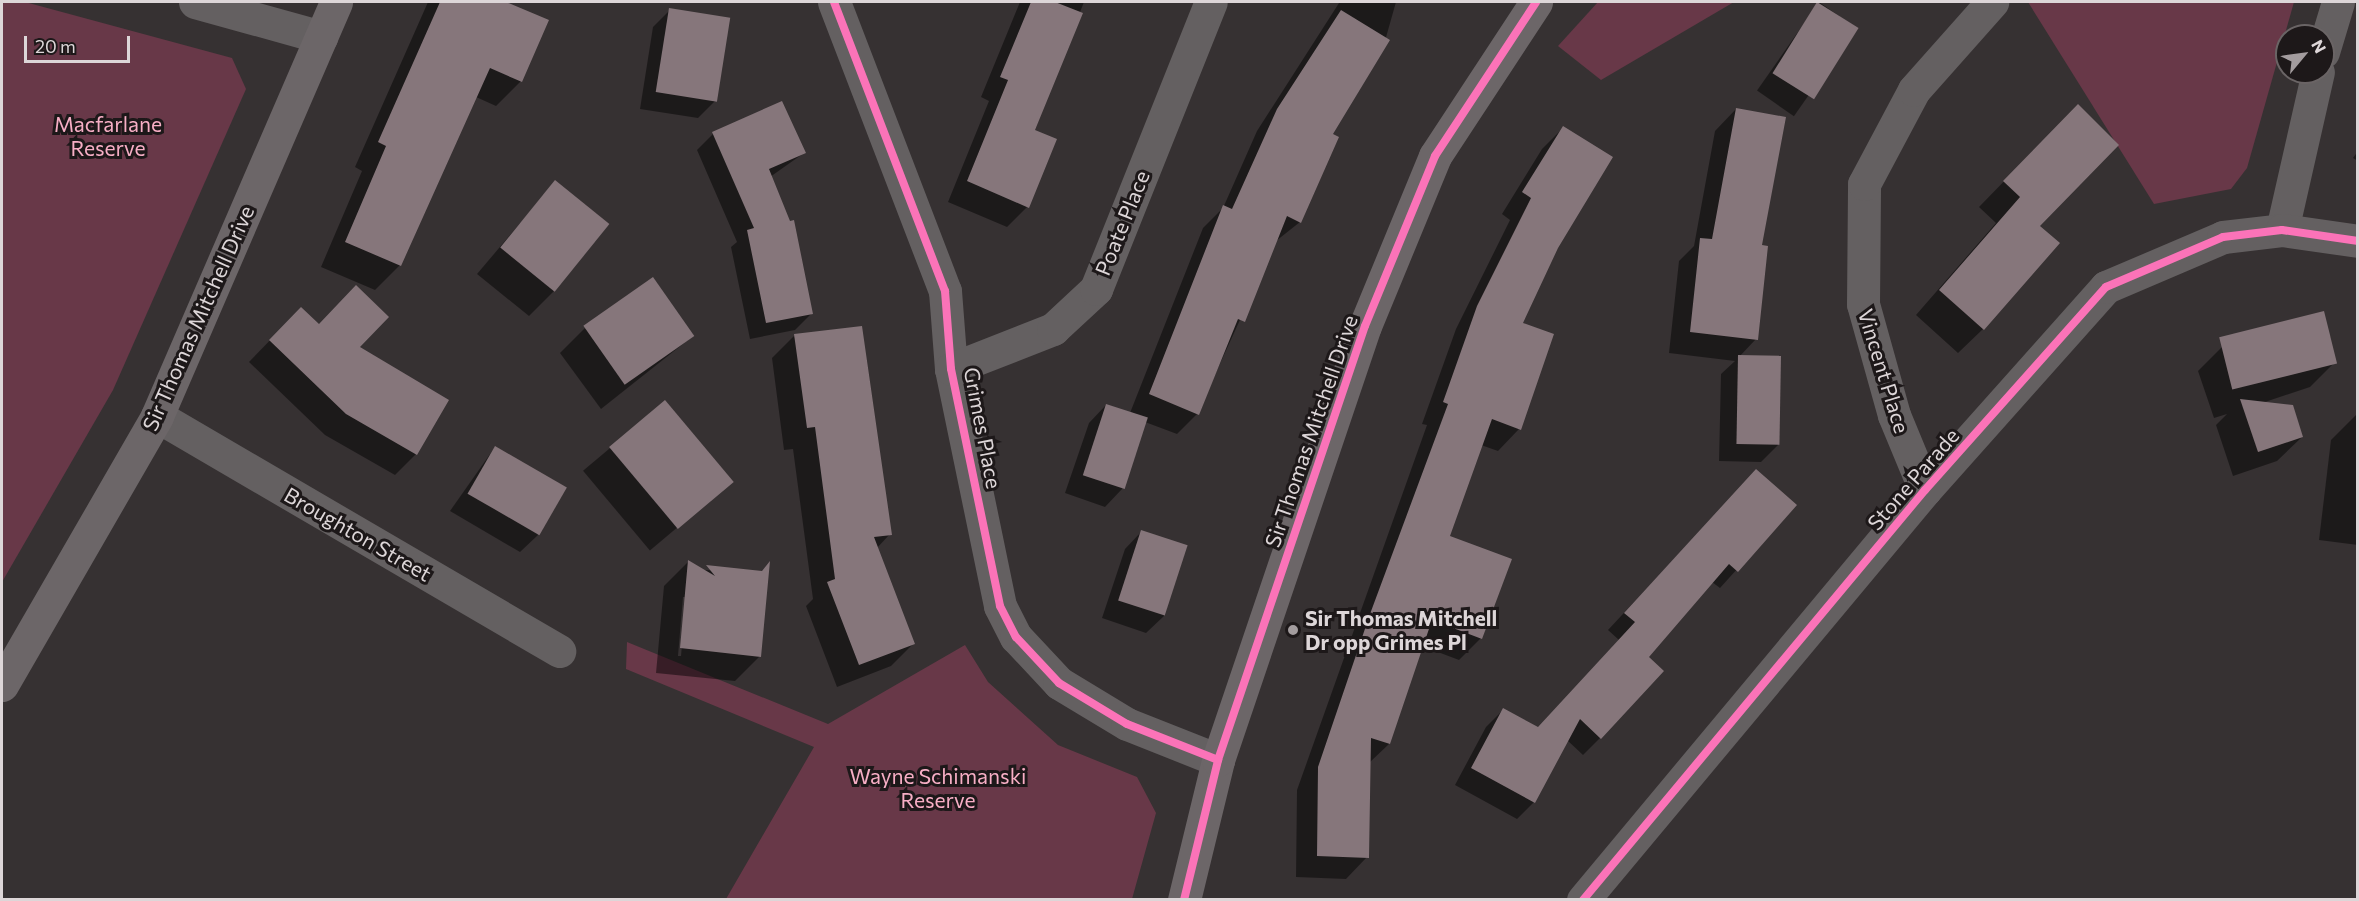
<!DOCTYPE html>
<html>
<head>
<meta charset="utf-8">
<style>
	body { margin:0 }
	#map { position:relative; width:2359px; height:901px; overflow:hidden; background:#363132; font-family:Commissioner,sans-serif }
	div>[style] { position:absolute }
	[style*='--x'] { left:calc(var(--x)*1px); top:calc(var(--y)*1px); width:calc(var(--w)*1px); rotate:calc(var(--a)*1deg) }
	.green>* { inset:0; background:#683848 }
	.shadow>* { inset:0; background:#0007; transform-origin:0 0 }
	.building>* { inset:0; background:#86767b; transform-origin:0 0 }
	.street>* { height:33px; margin:-16.5px; padding:0 16.5px; transform-origin:16.5px; border-radius:16.5px; background:#646061 }
	.secondary>* { height:33px; margin:-16.5px; padding:0 16.5px; transform-origin:16.5px; border-radius:16.5px; background:#6c6668 }
	.cycleway>* { height:8px; margin:-4px; padding:0 4px; transform-origin:4px; border-radius:4px; background:#fb73b8 }
	.dots>* { width:16px; height:16px; translate:-50% -50%; box-sizing:border-box; border:3px solid #1d1819; border-radius:50% }
	span { translate:-50% -50%; white-space:nowrap; text-align:center; line-height:1.15; -webkit-text-stroke:6px #1d1819; paint-order:stroke }
	.park-label { font-size:21px; color:#f7aec5 }
	.street-label { font-size:21px; color:#ddd6d8 }
	.poi-label { font-size:21px; color:#ddd6d8; font-weight:700 }
	.left { translate:0 -50%; text-align:left }
	.frame { position:absolute; inset:0; border:3px solid #ddd6d8; pointer-events:none }
	.north { position:absolute; left:2275px; top:24px; width:60px; height:60px; box-sizing:border-box; background:#1d1819; border:2px solid #6a6465; border-radius:50%; rotate:61deg; font-size:16px; font-weight:700; line-height:24px; text-align:center; color:#ddd6d8 }
	.north::after { content:''; display:block; margin:auto; width:21px; height:27px; background:#a39c9e; clip-path:polygon(50% 0,100% 100%,50% 72%,0 100%) }
	.scale { position:absolute; left:24px; top:36px; width:106px; height:27px; box-sizing:border-box; border:3px solid #ddd6d8; border-top:0; padding-left:8px; font-size:18px; line-height:21px; white-space:nowrap; color:#ddd6d8; -webkit-text-stroke:4px #1d1819; paint-order:stroke }
</style>
</head>
<body>
<div id="map">
	<div class="green">
		<div style="clip-path:polygon(2px 2px,25px 2px,232px 58px,246px 89px,113px 390px,2px 582px)"></div>
		<div style="clip-path:polygon(1598px 2px,1734px 2px,1601px 80px,1558px 46px)"></div>
		<div style="clip-path:polygon(2028px 2px,2294px 2px,2247px 168px,2231px 189px,2154px 204px)"></div>
		<div style="clip-path:polygon(627px 642px,828px 724px,965px 645px,988px 682px,1058px 745px,1137px 777px,1156px 813px,1132px 899px,726px 899px,814px 747px,626px 669px)"></div>
	</div>
	<div class="shadow">
		<div style="clip-path:polygon(428px 2px,502px 2px,547px 21px,521px 81px,496px 106px,476px 97px,400px 265px,375px 290px,321px 267px,362px 171px,355px 167px)"></div>
		<div style="clip-path:polygon(1020px 2px,1084px 2px,1033px 131px,1027px 207px,1007px 227px,948px 202px,989px 101px,981px 97px)"></div>
		<div style="clip-path:polygon(1334px 2px,1396px 2px,1383px 48px,1331px 135px,1300px 222px,1276px 241px,1197px 414px,1177px 434px,1145px 422px,1122px 489px,1105px 507px,1065px 493px,1089px 423px,1106px 405px,1130px 413px,1203px 228px,1223px 208px,1257px 131px,1339px 3px)"></div>
		<div style="left:1819px;top:2px;width:45px;height:108px;rotate:35deg"></div>
		<div style="clip-path:polygon(670px 10px,715px 101px,698px 118px,640px 109px,653px 27px)"></div>
		<div style="clip-path:polygon(1736px 109px,1761px 246px,1756px 339px,1739px 357px,1778px 445px,1761px 462px,1719px 461px,1721px 374px,1735px 361px,1669px 353px,1679px 261px,1694px 246px,1715px 131px)"></div>
		<div style="clip-path:polygon(1563px 128px,1557px 247px,1521px 324px,1519px 429px,1498px 451px,1481px 445px,1449px 537px,1481px 638px,1459px 660px,1422px 646px,1389px 744px,1369px 763px,1367px 857px,1346px 879px,1296px 877px,1297px 790px,1427px 425px,1422px 424px,1456px 329px,1510px 220px,1502px 214px,1542px 149px)"></div>
		<div style="clip-path:polygon(2053px 131px,2038px 226px,1983px 329px,1958px 353px,1916px 315px,1996px 223px,1979px 207px)"></div>
		<div style="clip-path:polygon(713px 134px,804px 153px,770px 177px,811px 314px,795px 330px,750px 339px,731px 247px,737px 242px,697px 150px)"></div>
		<div style="clip-path:polygon(2358px 151px,2358px 161px,2353px 158px)"></div>
		<div style="clip-path:polygon(555px 182px,554px 291px,529px 316px,477px 274px)"></div>
		<div style="clip-path:polygon(585px 328px,693px 336px,601px 409px,560px 353px)"></div>
		<div style="clip-path:polygon(280px 330px,357px 348px,447px 400px,416px 454px,395px 475px,325px 435px,249px 362px)"></div>
		<div style="clip-path:polygon(794px 336px,890px 534px,877px 548px,914px 643px,891px 666px,837px 687px,806px 606px,813px 599px,793px 449px,784px 450px,772px 358px)"></div>
		<div style="clip-path:polygon(2223px 346px,2335px 362px,2310px 387px,2262px 403px,2302px 437px,2277px 461px,2233px 476px,2216px 425px,2227px 414px,2214px 418px,2198px 371px)"></div>
		<div style="left:665px;top:402px;width:104px;height:107px;rotate:50deg"></div>
		<div style="clip-path:polygon(2356px 415px,2358px 545px,2319px 540px,2331px 440px)"></div>
		<div style="clip-path:polygon(495px 447px,538px 535px,520px 552px,450px 511px)"></div>
		<div style="clip-path:polygon(1756px 471px,1795px 505px,1720px 588px,1712px 582px,1647px 658px,1600px 738px,1583px 755px,1567px 740px,1534px 802px,1517px 819px,1455px 785px,1486px 727px,1503px 710px,1538px 729px,1619px 640px,1608px 630px)"></div>
		<div style="clip-path:polygon(1142px 531px,1164px 616px,1146px 633px,1102px 618px,1125px 549px)"></div>
		<div style="clip-path:polygon(evenodd,688px 562px,703px 570px,761px 572px,760px 656px,735px 681px,656px 673px,664px 586px,688px 562px,683px 597px,686px 597px,681px 656px,678px 656px,683px 597px)"></div>
	</div>
	<div class="building">
		<div style="clip-path:polygon(440px 2px,506px 2px,549px 20px,522px 82px,490px 68px,401px 266px,345px 242px,386px 146px,378px 142px)"></div>
		<div style="clip-path:polygon(1031px 2px,1055px 2px,1083px 13px,1035px 130px,1057px 139px,1029px 208px,967px 181px,1008px 80px,1000px 77px)"></div>
		<div style="left:1817px;top:2px;width:49px;height:84px;rotate:32deg"></div>
		<div style="left:669px;top:8px;width:62px;height:85px;rotate:9deg"></div>
		<div style="clip-path:polygon(1341px 10px,1390px 40px,1333px 134px,1339px 137px,1301px 223px,1287px 216px,1245px 322px,1238px 319px,1199px 415px,1149px 394px,1223px 205px,1232px 209px,1277px 109px)"></div>
		<div style="clip-path:polygon(782px 101px,806px 153px,769px 169px,790px 221px,794px 220px,813px 314px,766px 323px,747px 230px,754px 228px,712px 132px)"></div>
		<div style="clip-path:polygon(2078px 104px,2119px 145px,2040px 226px,2060px 243px,1984px 330px,1939px 290px,2020px 197px,2003px 181px)"></div>
		<div style="clip-path:polygon(1736px 108px,1786px 117px,1762px 245px,1768px 246px,1758px 340px,1690px 332px,1700px 238px,1712px 239px)"></div>
		<div style="clip-path:polygon(1563px 126px,1613px 157px,1558px 248px,1523px 323px,1554px 334px,1521px 430px,1492px 419px,1450px 536px,1512px 559px,1482px 639px,1432px 620px,1390px 744px,1371px 738px,1369px 858px,1317px 856px,1318px 767px,1370px 614px,1448px 404px,1443px 402px,1477px 306px,1531px 198px,1522px 192px)"></div>
		<div style="left:555px;top:180px;width:70px;height:87px;rotate:39deg"></div>
		<div style="left:653px;top:277px;width:72px;height:85px;rotate:55deg"></div>
		<div style="clip-path:polygon(356px 285px,389px 317px,360px 347px,449px 400px,417px 455px,346px 414px,269px 340px,301px 307px,319px 324px)"></div>
		<div style="left:2324px;top:311px;width:54px;height:108px;rotate:76deg"></div>
		<div style="clip-path:polygon(862px 326px,892px 535px,874px 537px,915px 644px,859px 665px,827px 582px,835px 579px,815px 427px,807px 428px,794px 334px)"></div>
		<div style="left:1738px;top:355px;width:43px;height:89px;rotate:1deg"></div>
		<div style="clip-path:polygon(2240px 399px,2293px 405px,2303px 437px,2258px 452px)"></div>
		<div style="left:665px;top:400px;width:107px;height:73px;rotate:50deg"></div>
		<div style="left:1106px;top:404px;width:44px;height:75px;rotate:18deg"></div>
		<div style="left:495px;top:446px;width:83px;height:55px;rotate:30deg"></div>
		<div style="clip-path:polygon(1756px 469px,1797px 505px,1738px 572px,1729px 564px,1649px 657px,1664px 671px,1601px 739px,1580px 719px,1535px 803px,1471px 768px,1503px 708px,1538px 727px,1635px 622px,1624px 613px)"></div>
		<div style="left:1141px;top:530px;width:49px;height:74px;rotate:18deg"></div>
		<div style="clip-path:polygon(688px 560px,715px 576px,706px 565px,762px 571px,770px 561px,761px 657px,680px 648px)"></div>
	</div>
	<div class="street">
		<div style="--x:195;--y:2;--w:131;--a:15.5"></div>
		<div style="--x:834;--y:2;--w:310;--a:69"></div>
		<div style="--x:945;--y:291;--w:78;--a:85.6"></div>
		<div style="--x:951;--y:369;--w:242;--a:78.3"></div>
		<div style="--x:1000;--y:606;--w:35;--a:63"></div>
		<div style="--x:1016;--y:637;--w:63;--a:46.9"></div>
		<div style="--x:1059;--y:683;--w:79;--a:31.1"></div>
		<div style="--x:1127;--y:724;--w:98;--a:21.6"></div>
		<div style="--x:2323;--y:52;--w:52;--a:-73.3"></div>
		<div style="--x:2282;--y:230;--w:162;--a:-77.2"></div>
		<div style="--x:951;--y:369;--w:110;--a:-21.4"></div>
		<div style="--x:1053;--y:329;--w:59;--a:-42.9"></div>
		<div style="--x:1096;--y:289;--w:309;--a:-68.2"></div>
		<div style="--x:157;--y:416;--w:466;--a:30.3"></div>
		<div style="--x:1925;--y:490;--w:81;--a:-112.5"></div>
		<div style="--x:1894;--y:415;--w:115;--a:-105.6"></div>
		<div style="--x:1863;--y:304;--w:120;--a:-89.5"></div>
		<div style="--x:1864;--y:184;--w:106;--a:-62"></div>
		<div style="--x:1914;--y:90;--w:118;--a:-48.4"></div>
		<div style="--x:1583;--y:900;--w:534;--a:-50.17"></div>
		<div style="--x:1925;--y:490;--w:272;--a:-48.3"></div>
		<div style="--x:2106;--y:287;--w:127;--a:-23.1"></div>
		<div style="--x:2223;--y:237;--w:59;--a:-6.8"></div>
		<div style="--x:2282;--y:230;--w:77;--a:8.2"></div>
	</div>
	<div class="secondary">
		<div style="--x:2;--y:685;--w:310;--a:-60"></div>
		<div style="--x:157;--y:416;--w:451;--a:-66.6"></div>
		<div style="--x:1184;--y:900;--w:144;--a:-76.3"></div>
		<div style="--x:1218;--y:760;--w:458;--a:-71.3"></div>
		<div style="--x:1365;--y:326;--w:184;--a:-67.6"></div>
		<div style="--x:1435;--y:156;--w:184;--a:-56.7"></div>
	</div>
	<div class="cycleway">
		<div style="--x:834;--y:2;--w:310;--a:69"></div>
		<div style="--x:945;--y:291;--w:78;--a:85.6"></div>
		<div style="--x:951;--y:369;--w:242;--a:78.3"></div>
		<div style="--x:1000;--y:606;--w:35;--a:63"></div>
		<div style="--x:1016;--y:637;--w:63;--a:46.9"></div>
		<div style="--x:1059;--y:683;--w:79;--a:31.1"></div>
		<div style="--x:1127;--y:724;--w:98;--a:21.6"></div>
		<div style="--x:1184;--y:900;--w:144;--a:-76.3"></div>
		<div style="--x:1218;--y:760;--w:458;--a:-71.3"></div>
		<div style="--x:1365;--y:326;--w:184;--a:-67.6"></div>
		<div style="--x:1435;--y:156;--w:184;--a:-56.7"></div>
		<div style="--x:1583;--y:900;--w:534;--a:-50.17"></div>
		<div style="--x:1925;--y:490;--w:272;--a:-48.3"></div>
		<div style="--x:2106;--y:287;--w:127;--a:-23.1"></div>
		<div style="--x:2223;--y:237;--w:59;--a:-6.8"></div>
		<div style="--x:2282;--y:230;--w:77;--a:8.2"></div>
	</div>
	<div class="dots">
		<div style="left:1293px;top:630px;background:#a39c9e"></div>
	</div>
	<div class="park-label">
		<span style="left:108px;top:136px">Macfarlane<br>Reserve</span>
		<span style="left:938px;top:788px">Wayne Schimanski<br>Reserve</span>
	</div>
	<div class="street-label">
		<span style="left:1122px;top:223px;rotate:-68deg">Poate Place</span>
		<span style="left:198px;top:318px;rotate:-66deg">Sir Thomas Mitchell Drive</span>
		<span style="left:1884px;top:371px;rotate:73deg">Vincent Place</span>
		<span style="left:983px;top:428px;rotate:79deg">Grimes Place</span>
		<span style="left:1311px;top:431px;rotate:-71deg">Sir Thomas Mitchell Drive</span>
		<span style="left:1913px;top:479px;rotate:-49deg">Stone Parade</span>
		<span style="left:358px;top:534px;rotate:30deg">Broughton Street</span>
	</div>
	<div class="poi-label">
		<span class="left" style="left:1305px;top:630px">Sir Thomas Mitchell<br>Dr opp Grimes Pl</span>
	</div>
	<div class="frame"></div>
	<div class="north">N</div>
	<div class="scale">20 m</div>
</div>
</body>
</html>
